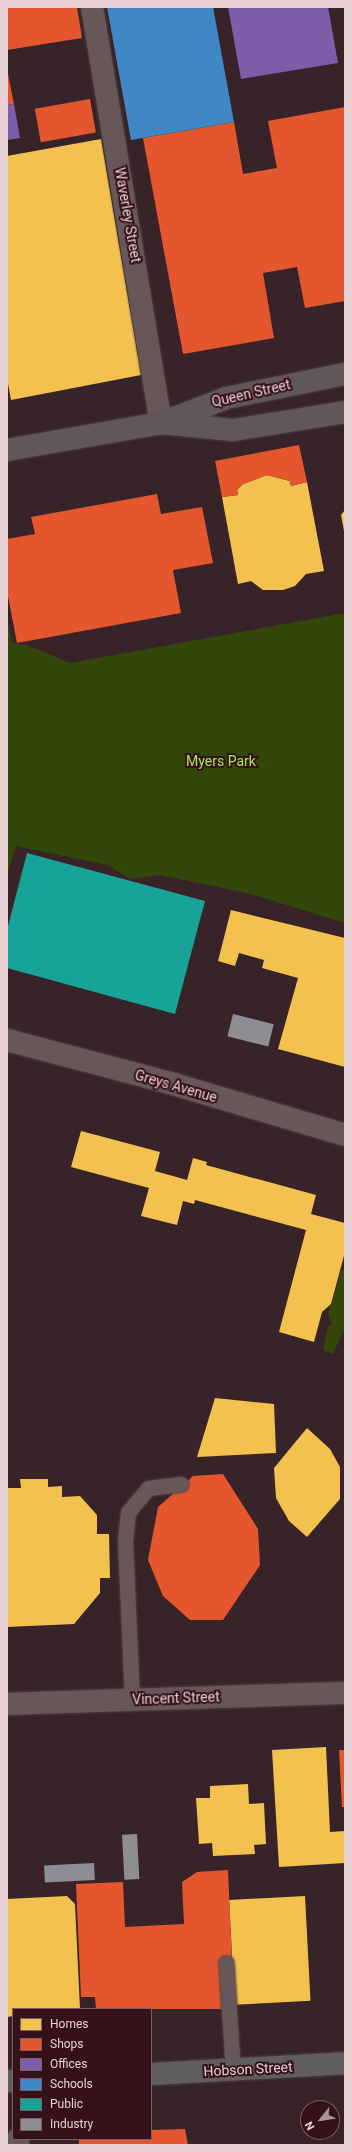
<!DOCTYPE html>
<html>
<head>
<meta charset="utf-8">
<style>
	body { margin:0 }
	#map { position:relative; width:352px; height:2152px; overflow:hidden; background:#382428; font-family:Roboto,sans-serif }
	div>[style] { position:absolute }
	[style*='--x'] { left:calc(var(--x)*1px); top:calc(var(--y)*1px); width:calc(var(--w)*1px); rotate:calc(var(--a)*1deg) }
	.green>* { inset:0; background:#324709 }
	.homes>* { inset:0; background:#f2c14e; transform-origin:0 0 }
	.shops>* { inset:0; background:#e4572e; transform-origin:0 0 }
	.offices>* { inset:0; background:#7b5ea7 }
	.schools>* { inset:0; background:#3f88c5 }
	.public>* { inset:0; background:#17a398 }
	.industry>* { inset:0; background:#8d8d92; transform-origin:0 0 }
	.roads { filter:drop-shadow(0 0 1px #524044) drop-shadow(0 0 1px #524044) }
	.service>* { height:15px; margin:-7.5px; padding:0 7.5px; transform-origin:7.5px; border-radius:7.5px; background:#675759 }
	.minor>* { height:22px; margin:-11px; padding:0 11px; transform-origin:11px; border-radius:11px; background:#675759 }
	.tertiary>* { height:22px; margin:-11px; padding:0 11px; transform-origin:11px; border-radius:11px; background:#675759 }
	.secondary>* { height:22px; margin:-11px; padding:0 11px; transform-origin:11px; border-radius:11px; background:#605759 }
	.primary>* { height:22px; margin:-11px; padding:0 11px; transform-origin:11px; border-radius:11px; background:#605d5f }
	span { translate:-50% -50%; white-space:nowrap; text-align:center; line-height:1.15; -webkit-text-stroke:4px #351219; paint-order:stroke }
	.street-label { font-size:14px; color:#e8cfd2 }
	.park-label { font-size:14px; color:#a8e755 }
	.frame { position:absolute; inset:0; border:8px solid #e8cfd2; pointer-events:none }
	.legend { position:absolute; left:12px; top:2008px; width:140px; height:132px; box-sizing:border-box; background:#351219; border:1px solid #7d5e63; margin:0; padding:5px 7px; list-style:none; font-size:12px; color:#e8cfd2 }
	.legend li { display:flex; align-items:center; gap:8px; height:20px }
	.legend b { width:20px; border:1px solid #7d5e63 }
	.north { position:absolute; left:300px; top:2100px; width:40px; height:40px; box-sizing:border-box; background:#351219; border:1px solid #7d5e63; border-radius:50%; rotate:240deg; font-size:11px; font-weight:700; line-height:16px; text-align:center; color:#e8cfd2 }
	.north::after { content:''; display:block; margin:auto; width:14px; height:18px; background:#aa9396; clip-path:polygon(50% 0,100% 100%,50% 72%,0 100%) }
</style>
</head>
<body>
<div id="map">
	<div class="green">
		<div style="clip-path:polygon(345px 613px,345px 923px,251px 894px,160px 875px,131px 879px,107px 865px,16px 846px,7px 875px,7px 618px,12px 643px,27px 645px,70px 663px)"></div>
		<div style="clip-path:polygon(342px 1269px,345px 1271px,345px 1327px,333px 1354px,323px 1350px,328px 1326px,332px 1323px,328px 1315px)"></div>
	</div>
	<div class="homes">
		<div style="clip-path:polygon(101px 139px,141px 375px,11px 400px,7px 378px,7px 156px)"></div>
		<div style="clip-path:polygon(267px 475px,290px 481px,291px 486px,307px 482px,324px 571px,306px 574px,295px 586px,283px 590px,263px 590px,251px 581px,238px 584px,222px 497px,238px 495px,237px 490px,243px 484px)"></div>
		<div style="clip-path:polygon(345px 510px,345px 531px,344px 531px,341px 515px)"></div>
		<div style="clip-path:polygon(231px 910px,345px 938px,345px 1067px,278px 1049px,298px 978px,262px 968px,264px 960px,239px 953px,235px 966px,218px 961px)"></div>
		<div style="clip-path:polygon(81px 1131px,160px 1152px,155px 1171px,187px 1180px,193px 1158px,207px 1162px,206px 1165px,316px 1195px,311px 1214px,345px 1223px,345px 1252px,331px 1304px,322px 1312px,314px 1342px,279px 1332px,306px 1230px,195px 1200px,194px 1204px,183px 1201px,177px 1225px,141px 1216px,149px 1188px,71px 1167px)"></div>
		<div style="clip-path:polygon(215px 1398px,274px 1404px,276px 1453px,197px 1457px)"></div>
		<div style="clip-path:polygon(307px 1428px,330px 1449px,340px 1467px,340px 1499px,307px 1537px,289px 1521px,276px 1498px,274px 1468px)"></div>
		<div style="clip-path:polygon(20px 1479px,48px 1479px,48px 1487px,62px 1486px,62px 1497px,80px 1496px,97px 1515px,97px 1534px,109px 1534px,110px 1578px,100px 1578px,100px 1593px,74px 1624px,7px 1627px,7px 1488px,21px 1488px)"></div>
		<div style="clip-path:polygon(326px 1747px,330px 1832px,345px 1831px,345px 1863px,279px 1867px,272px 1750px)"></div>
		<div style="clip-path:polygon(248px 1784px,249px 1804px,264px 1803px,266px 1844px,254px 1845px,255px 1854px,213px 1856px,212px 1843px,199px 1844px,196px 1798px,210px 1798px,210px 1786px)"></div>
		<div style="clip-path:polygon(67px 1896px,75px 1904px,80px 2009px,13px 2009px,13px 2016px,7px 2017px,7px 1899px)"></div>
		<div style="left:305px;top:1896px;width:105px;height:76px;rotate:87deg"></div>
	</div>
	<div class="shops">
		<div style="clip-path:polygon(7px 7px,77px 7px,82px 38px,7px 50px)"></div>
		<div style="clip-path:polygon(7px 69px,14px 104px,7px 105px)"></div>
		<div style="left:90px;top:99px;width:34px;height:56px;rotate:80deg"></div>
		<div style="clip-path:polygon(345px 107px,345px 301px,305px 308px,297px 267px,263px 273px,274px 338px,183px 354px,143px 138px,234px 122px,243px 174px,277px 168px,268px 121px)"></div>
		<div style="clip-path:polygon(299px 445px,307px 482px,291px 486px,290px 481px,267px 475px,243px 484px,237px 490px,238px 495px,222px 497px,215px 461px)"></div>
		<div style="clip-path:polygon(157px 494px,161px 514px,202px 507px,213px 563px,173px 570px,181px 613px,17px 643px,7px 591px,7px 539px,35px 534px,31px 517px)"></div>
		<div style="clip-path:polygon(223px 1474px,258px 1529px,260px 1565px,223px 1620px,190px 1620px,163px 1596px,148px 1560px,158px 1507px,193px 1476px)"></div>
		<div style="clip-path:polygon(339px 1750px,345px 1750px,345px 1807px,342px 1807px)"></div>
		<div style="clip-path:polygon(228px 1870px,232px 1962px,223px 2009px,96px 2009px,95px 1997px,81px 1997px,76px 1884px,123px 1882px,125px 1927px,184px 1924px,182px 1882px,197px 1872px)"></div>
		<div style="clip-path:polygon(185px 2129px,188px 2145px,79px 2145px,79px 2139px,151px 2139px,151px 2130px)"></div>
	</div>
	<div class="offices">
		<div style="clip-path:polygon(228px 7px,328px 7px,338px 63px,241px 79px)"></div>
		<div style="clip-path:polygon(14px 104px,20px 138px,7px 140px,7px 105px)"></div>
	</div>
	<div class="schools">
		<div style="clip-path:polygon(107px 7px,213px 7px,234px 122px,131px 140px)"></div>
	</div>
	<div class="public">
		<div style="clip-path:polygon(27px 853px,205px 901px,175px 1014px,7px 968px,7px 930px)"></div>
	</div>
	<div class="industry">
		<div style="left:233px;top:1014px;width:42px;height:23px;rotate:14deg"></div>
		<div style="left:137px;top:1834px;width:45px;height:15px;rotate:87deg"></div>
		<div style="left:94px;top:1863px;width:17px;height:50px;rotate:87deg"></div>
	</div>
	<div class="roads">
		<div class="service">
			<div style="--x:132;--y:1700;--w:159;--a:-92.5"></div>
			<div style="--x:125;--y:1541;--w:29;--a:-84"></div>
			<div style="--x:128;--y:1512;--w:31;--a:-50"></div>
			<div style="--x:148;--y:1488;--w:33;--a:-7"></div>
			<div style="--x:226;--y:1963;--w:107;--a:86.3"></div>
		</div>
		<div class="minor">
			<div style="--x:92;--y:7;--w:422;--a:80.6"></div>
			<div style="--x:18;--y:2139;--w:6;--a:90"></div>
		</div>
		<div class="tertiary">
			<div style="--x:7;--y:1040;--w:169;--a:14.8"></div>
			<div style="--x:170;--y:1083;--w:183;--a:16.5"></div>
			<div style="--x:7;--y:1704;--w:338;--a:-1.9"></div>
		</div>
		<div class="secondary">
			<div style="--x:161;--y:423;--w:72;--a:5.6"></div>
			<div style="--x:233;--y:430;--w:113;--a:-9.1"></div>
			<div style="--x:7;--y:450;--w:156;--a:-9.9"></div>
			<div style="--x:161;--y:423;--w:70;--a:-21"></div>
			<div style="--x:226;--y:398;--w:121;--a:-11.4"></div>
		</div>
		<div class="primary">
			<div style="--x:151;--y:2074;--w:194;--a:-3.2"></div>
			<div style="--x:7;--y:2081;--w:6;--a:0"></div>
		</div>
	</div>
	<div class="street-label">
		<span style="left:128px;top:215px;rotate:80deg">Waverley Street</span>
		<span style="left:251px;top:393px;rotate:-13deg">Queen Street</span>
		<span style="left:176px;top:1086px;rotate:16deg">Greys Avenue</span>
		<span style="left:176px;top:1698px;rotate:-2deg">Vincent Street</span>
		<span style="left:248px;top:2069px;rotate:-3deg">Hobson Street</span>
	</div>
	<div class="park-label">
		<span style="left:221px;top:761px">Myers Park</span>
	</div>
	<div class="frame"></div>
	<ul class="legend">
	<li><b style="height:11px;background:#f2c14e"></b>Homes</li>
	<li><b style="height:11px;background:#e4572e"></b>Shops</li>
	<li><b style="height:11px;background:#7b5ea7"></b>Offices</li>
	<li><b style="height:11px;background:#3f88c5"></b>Schools</li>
	<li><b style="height:11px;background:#17a398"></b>Public</li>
	<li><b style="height:11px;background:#8d8d92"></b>Industry</li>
	</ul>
	<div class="north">N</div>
</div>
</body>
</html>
